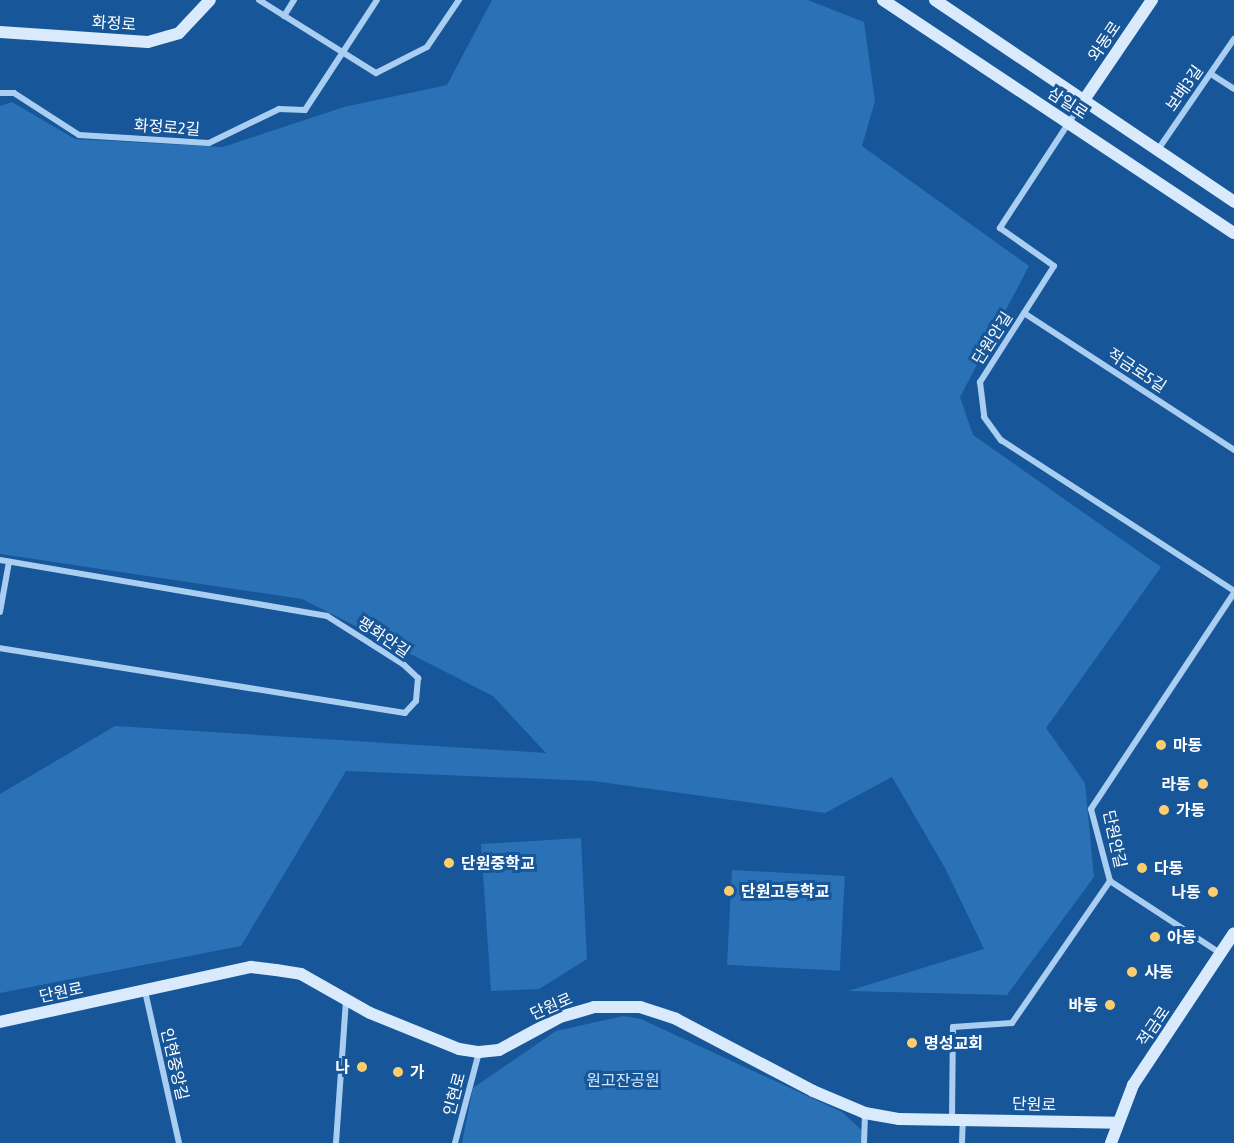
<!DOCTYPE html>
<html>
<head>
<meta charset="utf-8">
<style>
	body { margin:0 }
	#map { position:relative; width:1234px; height:1143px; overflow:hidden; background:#165699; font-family:"Asap Condensed","Noto Sans KR",sans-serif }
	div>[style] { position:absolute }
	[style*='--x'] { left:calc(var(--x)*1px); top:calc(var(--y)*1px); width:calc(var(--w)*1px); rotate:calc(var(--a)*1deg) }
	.green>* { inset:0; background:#2a71b6; transform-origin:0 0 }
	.street>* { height:6px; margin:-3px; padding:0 3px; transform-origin:3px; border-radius:3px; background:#aacef2 }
	.secondary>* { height:12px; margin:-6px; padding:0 6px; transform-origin:6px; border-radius:6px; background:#d9eafc }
	.dots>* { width:16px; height:16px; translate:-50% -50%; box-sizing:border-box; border:3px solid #165699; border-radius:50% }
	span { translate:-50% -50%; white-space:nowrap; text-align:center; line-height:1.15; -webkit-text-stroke:6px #165699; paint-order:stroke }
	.street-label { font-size:16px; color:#fff }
	.poi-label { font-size:16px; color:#fff; font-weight:700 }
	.left { translate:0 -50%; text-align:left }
	.right { translate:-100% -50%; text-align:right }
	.park-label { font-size:16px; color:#d2e7fc }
</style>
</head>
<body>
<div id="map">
	<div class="green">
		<div style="clip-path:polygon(492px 0,808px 0,864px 22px,875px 101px,862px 146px,1029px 266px,960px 397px,973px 435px,1161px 567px,1046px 728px,1085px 783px,1094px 877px,1007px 995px,848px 991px,984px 949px,945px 868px,892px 777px,825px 813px,593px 781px,346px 771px,241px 946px,0 993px,0 794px,115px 726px,546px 753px,493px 696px,302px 599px,0 554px,0 106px,12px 102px,75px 139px,223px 147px,344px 107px,447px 85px)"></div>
		<div style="clip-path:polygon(581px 838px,587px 959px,539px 989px,491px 991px,481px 844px)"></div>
		<div style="left:732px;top:870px;width:113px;height:95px;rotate:3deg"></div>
		<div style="clip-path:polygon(623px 1016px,641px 1019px,842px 1112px,866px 1134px,865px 1143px,462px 1143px,473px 1088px,556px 1031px)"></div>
	</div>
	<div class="street">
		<div style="--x:259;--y:0;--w:138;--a:32"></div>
		<div style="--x:376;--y:73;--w:57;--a:-27"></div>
		<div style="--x:427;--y:47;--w:57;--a:-55.8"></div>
		<div style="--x:284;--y:16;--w:19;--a:-58"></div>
		<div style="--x:1211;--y:74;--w:27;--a:33"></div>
		<div style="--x:0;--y:93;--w:14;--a:0"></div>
		<div style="--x:14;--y:93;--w:77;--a:32.9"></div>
		<div style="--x:79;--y:135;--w:130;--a:3.5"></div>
		<div style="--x:209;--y:143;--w:78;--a:-25.9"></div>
		<div style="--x:279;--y:109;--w:26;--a:2"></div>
		<div style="--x:305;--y:110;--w:131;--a:-56.8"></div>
		<div style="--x:1083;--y:101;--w:152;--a:123.2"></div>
		<div style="--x:1000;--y:228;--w:66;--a:35.1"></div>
		<div style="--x:1054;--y:266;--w:138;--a:122.5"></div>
		<div style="--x:980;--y:382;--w:35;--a:83"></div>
		<div style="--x:984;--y:417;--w:29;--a:54"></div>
		<div style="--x:1001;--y:440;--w:278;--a:32.9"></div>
		<div style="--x:1157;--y:151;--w:136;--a:-55.5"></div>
		<div style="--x:1024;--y:313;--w:251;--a:33.1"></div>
		<div style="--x:0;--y:560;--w:332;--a:9.7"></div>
		<div style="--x:327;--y:616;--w:90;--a:32.3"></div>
		<div style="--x:403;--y:664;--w:21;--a:43"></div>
		<div style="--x:418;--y:678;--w:23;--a:95"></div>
		<div style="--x:416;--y:701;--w:16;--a:133"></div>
		<div style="--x:405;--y:713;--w:410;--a:-170.9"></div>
		<div style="--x:0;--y:612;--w:51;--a:-79.8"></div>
		<div style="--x:1110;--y:881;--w:131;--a:33.2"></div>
		<div style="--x:145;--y:991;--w:156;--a:77.4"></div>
		<div style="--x:952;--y:1118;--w:91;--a:-89.4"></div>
		<div style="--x:953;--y:1027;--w:59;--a:-3.9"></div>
		<div style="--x:1012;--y:1023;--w:173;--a:-55.4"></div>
		<div style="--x:1110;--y:881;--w:74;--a:-104.8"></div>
		<div style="--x:1091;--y:809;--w:259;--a:-56.5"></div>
		<div style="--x:336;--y:1143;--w:144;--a:-86"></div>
		<div style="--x:455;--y:1143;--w:94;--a:-75.2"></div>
		<div style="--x:864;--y:1143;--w:30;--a:-88"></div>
		<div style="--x:962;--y:1143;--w:24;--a:-88"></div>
	</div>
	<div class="secondary">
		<div style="--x:883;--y:0;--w:421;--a:33.6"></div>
		<div style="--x:935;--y:0;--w:361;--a:34"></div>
		<div style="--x:0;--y:32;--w:148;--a:3.9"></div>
		<div style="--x:148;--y:42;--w:32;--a:-16"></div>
		<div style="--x:179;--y:33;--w:45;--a:-46.8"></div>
		<div style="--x:1084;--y:100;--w:121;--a:-55.8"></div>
		<div style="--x:0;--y:1022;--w:257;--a:-12.4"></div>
		<div style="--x:251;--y:967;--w:25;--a:7"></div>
		<div style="--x:276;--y:970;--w:25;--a:9"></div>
		<div style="--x:301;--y:974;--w:79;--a:29.5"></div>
		<div style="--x:370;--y:1013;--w:96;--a:22"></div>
		<div style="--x:459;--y:1049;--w:20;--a:9"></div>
		<div style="--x:479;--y:1052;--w:20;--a:-6"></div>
		<div style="--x:499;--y:1050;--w:69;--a:-28.4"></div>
		<div style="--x:560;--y:1017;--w:35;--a:-16"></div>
		<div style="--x:594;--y:1007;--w:46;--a:0"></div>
		<div style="--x:640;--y:1007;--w:38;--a:18"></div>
		<div style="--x:676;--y:1019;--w:155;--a:27.7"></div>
		<div style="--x:813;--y:1091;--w:56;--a:22.9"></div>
		<div style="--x:865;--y:1113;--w:35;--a:10"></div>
		<div style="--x:899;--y:1119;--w:219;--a:1"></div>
		<div style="--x:1111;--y:1143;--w:62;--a:-69.2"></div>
		<div style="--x:1133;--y:1085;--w:182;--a:-56.4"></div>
	</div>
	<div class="dots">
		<div style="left:1161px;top:745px;background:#ffcd6b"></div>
		<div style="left:1203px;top:784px;background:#ffcd6b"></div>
		<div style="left:1164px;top:810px;background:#ffcd6b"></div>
		<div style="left:449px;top:863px;background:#ffcd6b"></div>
		<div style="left:1142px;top:868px;background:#ffcd6b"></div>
		<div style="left:729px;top:891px;background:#ffcd6b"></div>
		<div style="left:1213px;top:892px;background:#ffcd6b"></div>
		<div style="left:1155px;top:937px;background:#ffcd6b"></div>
		<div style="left:1132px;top:972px;background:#ffcd6b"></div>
		<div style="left:1110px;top:1005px;background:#ffcd6b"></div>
		<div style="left:912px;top:1043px;background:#ffcd6b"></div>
		<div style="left:362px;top:1067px;background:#ffcd6b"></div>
		<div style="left:398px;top:1072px;background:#ffcd6b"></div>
	</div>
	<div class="street-label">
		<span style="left:114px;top:23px;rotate:4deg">화정로</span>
		<span style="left:1104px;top:41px;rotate:-56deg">와동로</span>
		<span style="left:1184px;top:88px;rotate:-55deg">보배3길</span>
		<span style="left:1068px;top:103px;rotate:33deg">삼일로</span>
		<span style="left:167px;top:127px;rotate:4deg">화정로2길</span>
		<span style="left:992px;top:338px;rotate:-57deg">단원안길</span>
		<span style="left:1137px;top:370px;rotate:33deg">적금로5길</span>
		<span style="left:384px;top:637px;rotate:34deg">평화안길</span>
		<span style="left:1115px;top:839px;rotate:78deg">단원안길</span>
		<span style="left:61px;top:992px;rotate:-12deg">단원로</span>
		<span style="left:551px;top:1006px;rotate:-23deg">단원로</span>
		<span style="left:1153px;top:1026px;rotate:-56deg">적금로</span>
		<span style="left:175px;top:1064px;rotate:77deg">인현중앙길</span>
		<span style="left:454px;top:1094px;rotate:-75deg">인현로</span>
		<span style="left:1034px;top:1104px;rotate:2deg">단원로</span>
	</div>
	<div class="poi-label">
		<span class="left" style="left:1173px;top:745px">마동</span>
		<span class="right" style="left:1191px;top:784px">라동</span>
		<span class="left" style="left:1176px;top:810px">가동</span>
		<span class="left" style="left:461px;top:863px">단원중학교</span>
		<span class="left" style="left:1154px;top:868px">다동</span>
		<span class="left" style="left:741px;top:891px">단원고등학교</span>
		<span class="right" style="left:1201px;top:892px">나동</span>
		<span class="left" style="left:1167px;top:937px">아동</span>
		<span class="left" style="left:1144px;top:972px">사동</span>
		<span class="right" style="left:1098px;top:1005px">바동</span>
		<span class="left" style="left:924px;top:1043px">명성교회</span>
		<span class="right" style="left:350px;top:1067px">나</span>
		<span class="left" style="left:410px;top:1072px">가</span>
	</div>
	<div class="park-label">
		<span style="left:623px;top:1080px">원고잔공원</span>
	</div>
</div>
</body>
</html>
